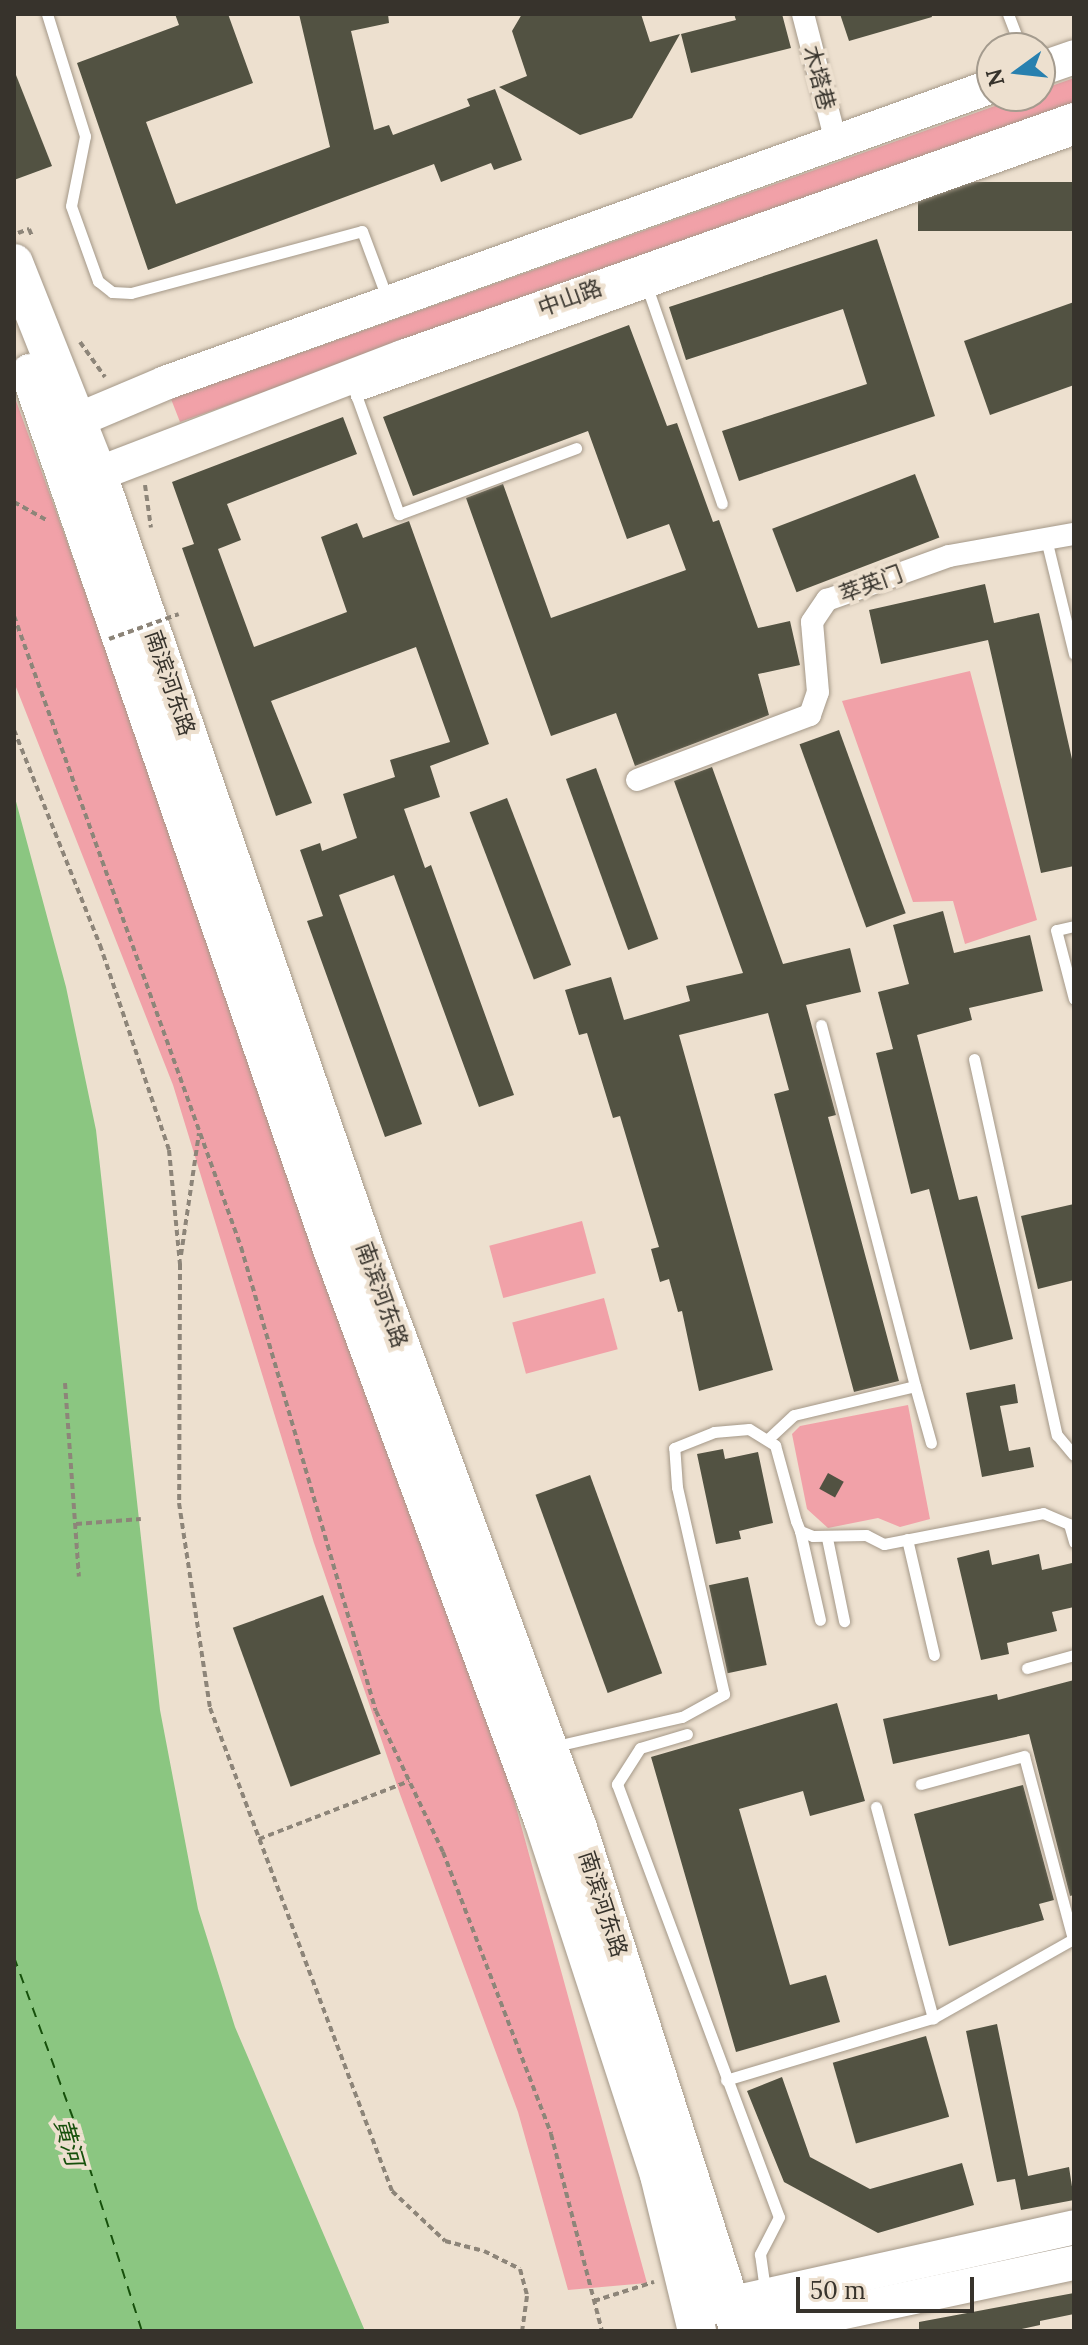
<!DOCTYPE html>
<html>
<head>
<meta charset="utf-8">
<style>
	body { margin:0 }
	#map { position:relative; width:1088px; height:2345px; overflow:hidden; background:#ede0cf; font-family:Lora,"Noto Sans SC",serif }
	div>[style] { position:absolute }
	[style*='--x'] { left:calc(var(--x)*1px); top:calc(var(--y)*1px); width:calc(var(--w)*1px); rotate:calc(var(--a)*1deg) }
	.green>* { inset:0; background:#f1a1a8; transform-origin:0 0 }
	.water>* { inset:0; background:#8bc681 }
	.ferry>* { height:2px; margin-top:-1px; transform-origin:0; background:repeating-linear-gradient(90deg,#16500b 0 10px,transparent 0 18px) }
	.building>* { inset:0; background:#525242; transform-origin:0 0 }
	.path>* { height:4px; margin-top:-2px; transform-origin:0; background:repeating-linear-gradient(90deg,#8d8579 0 6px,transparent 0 10px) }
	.roads { filter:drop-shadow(0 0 2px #a49888) drop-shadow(0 0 2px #a49888) }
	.lane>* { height:11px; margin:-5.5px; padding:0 5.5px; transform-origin:5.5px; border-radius:5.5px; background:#fff }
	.street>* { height:22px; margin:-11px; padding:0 11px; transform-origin:11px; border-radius:11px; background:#fff }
	.primary>* { height:34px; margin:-17px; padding:0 17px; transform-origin:17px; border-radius:17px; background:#fff }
	.highway>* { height:38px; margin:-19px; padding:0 19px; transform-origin:19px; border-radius:19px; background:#fff }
	.path-bridge>* { height:4px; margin-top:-2px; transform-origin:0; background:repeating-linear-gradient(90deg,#8d8579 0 6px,transparent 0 10px) }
	span { translate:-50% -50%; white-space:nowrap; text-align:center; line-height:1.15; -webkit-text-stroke:8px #ede0cf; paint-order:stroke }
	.street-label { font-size:22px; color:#37332c }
	.water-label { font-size:24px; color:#16500b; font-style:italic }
	.frame { position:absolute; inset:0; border:16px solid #37332c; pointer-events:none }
	.north { position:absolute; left:976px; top:32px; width:80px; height:80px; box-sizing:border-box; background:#ede0cf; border:2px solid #a49b8e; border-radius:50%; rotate:255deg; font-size:22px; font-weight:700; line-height:32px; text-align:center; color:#37332c }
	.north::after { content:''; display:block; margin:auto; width:28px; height:36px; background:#2880af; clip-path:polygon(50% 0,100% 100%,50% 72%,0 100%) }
	.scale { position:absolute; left:796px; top:2277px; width:178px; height:36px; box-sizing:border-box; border:4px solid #37332c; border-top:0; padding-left:10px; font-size:24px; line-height:28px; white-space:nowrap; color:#37332c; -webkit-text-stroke:6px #ede0cf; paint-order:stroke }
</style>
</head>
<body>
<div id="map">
	<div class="green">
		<div style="clip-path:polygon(1074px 78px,1074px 104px,180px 422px,171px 399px,1023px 96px,1040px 96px,1040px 90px)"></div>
		<div style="clip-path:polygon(14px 395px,492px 1720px,647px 2283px,568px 2290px,518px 2112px,400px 1794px,314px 1543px,173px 1085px,14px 682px)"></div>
		<div style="clip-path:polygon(970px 671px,1037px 920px,965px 944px,953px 901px,913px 902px,842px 701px)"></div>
		<div style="left:582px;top:1221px;width:54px;height:96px;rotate:75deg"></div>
		<div style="left:604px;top:1298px;width:53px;height:95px;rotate:75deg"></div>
		<div style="clip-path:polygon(908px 1405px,930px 1519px,900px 1527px,878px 1518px,828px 1528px,807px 1509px,792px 1434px,800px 1426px)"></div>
	</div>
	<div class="water">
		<div style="clip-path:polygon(14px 794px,66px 987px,96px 1130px,160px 1710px,198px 1909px,235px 2027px,365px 2331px,14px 2331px)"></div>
	</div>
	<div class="ferry">
		<div style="--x:14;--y:1957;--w:186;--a:69.9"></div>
		<div style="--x:78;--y:2132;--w:209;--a:72.2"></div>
	</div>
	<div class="building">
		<div style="clip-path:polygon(175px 14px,228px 14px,253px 83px,146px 122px,176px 204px,330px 147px,299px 14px,388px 14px,389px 23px,351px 31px,374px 130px,389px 125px,393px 135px,470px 106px,467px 99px,495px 89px,522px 160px,494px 170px,491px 163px,441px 182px,434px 164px,148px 270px,77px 63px,179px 25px)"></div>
		<div style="clip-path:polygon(522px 14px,641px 14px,650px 42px,680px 34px,632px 118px,580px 135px,499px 87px,527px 76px,512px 31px)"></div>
		<div style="clip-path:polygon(734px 14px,782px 14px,791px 48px,691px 73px,681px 34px,736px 20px)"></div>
		<div style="clip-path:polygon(840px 14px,931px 14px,932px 17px,849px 41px)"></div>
		<div style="clip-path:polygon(14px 70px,52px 166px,14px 180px)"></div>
		<div style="left:1074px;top:182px;width:49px;height:156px;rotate:90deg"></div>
		<div style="clip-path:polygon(877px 239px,935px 416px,739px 481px,722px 431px,867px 384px,843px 309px,686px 360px,669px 307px)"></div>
		<div style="clip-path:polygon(1074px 302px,1074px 385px,990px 415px,964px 341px)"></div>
		<div style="clip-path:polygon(629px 325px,667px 426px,677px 423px,713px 522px,719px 520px,758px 628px,790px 621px,800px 665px,758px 674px,769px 715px,635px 766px,616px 713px,551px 736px,466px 498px,503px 484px,551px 618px,686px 570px,669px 524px,627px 539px,588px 431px,413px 496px,383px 417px)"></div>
		<div style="clip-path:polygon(343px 417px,357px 454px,227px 504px,241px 540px,218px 549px,254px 647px,347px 612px,321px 537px,357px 523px,363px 538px,409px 521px,489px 744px,430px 766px,440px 797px,404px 809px,425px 868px,431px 865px,514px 1095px,479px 1107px,394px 875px,339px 895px,422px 1124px,385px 1137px,307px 921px,323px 916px,300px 850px,320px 843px,322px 851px,357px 838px,343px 794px,395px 777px,390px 760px,450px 742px,416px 647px,271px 701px,312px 803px,276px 816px,182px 548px,194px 544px,172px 482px)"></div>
		<div style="left:915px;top:474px;width:68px;height:153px;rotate:69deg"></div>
		<div style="clip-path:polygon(985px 584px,994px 623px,1039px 613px,1074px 768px,1074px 866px,1041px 873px,988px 640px,881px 664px,869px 610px)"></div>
		<div style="left:839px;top:730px;width:195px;height:42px;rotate:70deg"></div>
		<div style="clip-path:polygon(712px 767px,783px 964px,850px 948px,861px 992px,806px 1005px,836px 1115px,828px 1117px,899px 1381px,854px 1392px,774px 1094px,789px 1090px,768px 1013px,679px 1035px,773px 1370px,699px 1391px,682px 1311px,678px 1312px,669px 1279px,660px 1282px,651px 1249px,659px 1247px,620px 1116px,613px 1118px,587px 1033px,579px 1035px,565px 990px,611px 977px,624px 1020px,690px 1001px,686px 986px,743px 973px,674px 781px)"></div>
		<div style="left:596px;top:768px;width:182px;height:32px;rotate:70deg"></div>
		<div style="left:507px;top:798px;width:179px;height:40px;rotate:69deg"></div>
		<div style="clip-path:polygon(943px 911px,954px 953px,1030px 935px,1043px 991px,969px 1008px,972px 1020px,917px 1035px,959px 1200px,977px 1196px,1013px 1339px,970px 1350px,929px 1189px,911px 1194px,876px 1053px,893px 1049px,878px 992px,909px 984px,893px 925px)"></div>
		<div style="clip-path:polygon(1074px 1204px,1074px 1280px,1038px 1289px,1021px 1216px)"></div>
		<div style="clip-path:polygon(1015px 1384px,1018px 1403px,1000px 1406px,1009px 1451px,1030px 1447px,1034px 1467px,982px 1477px,966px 1393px)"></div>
		<div style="clip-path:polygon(723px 1449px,725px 1459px,758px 1452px,773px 1523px,739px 1531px,741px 1539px,716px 1544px,697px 1454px)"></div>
		<div style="left:828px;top:1473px;width:18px;height:18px;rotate:29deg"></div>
		<div style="left:590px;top:1475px;width:211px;height:58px;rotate:70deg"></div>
		<div style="clip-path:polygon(989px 1550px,992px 1565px,1039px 1554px,1042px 1570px,1072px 1563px,1074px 1607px,1052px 1612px,1057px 1631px,1007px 1643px,1009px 1654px,981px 1660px,957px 1558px)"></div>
		<div style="left:748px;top:1577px;width:90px;height:40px;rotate:78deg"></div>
		<div style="left:323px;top:1595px;width:169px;height:96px;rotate:70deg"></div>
		<div style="clip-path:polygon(1074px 1680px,1074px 1895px,1070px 1896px,1029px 1734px,893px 1764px,883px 1719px,997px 1694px,998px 1700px)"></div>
		<div style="clip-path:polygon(837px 1703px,865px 1801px,810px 1816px,803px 1791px,739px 1809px,790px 1985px,826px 1975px,840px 2022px,736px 2052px,651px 1757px)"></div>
		<div style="clip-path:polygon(1023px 1785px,1054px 1900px,1039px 1904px,1044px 1920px,949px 1946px,914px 1814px)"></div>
		<div style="clip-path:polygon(997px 2024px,1028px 2176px,1069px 2167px,1074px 2200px,1021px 2210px,1015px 2179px,997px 2182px,966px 2031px)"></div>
		<div style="left:926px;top:2036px;width:84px;height:97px;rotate:74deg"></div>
		<div style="clip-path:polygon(782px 2077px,810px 2157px,870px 2189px,962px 2163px,974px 2205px,878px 2233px,784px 2182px,747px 2091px)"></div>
		<div style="clip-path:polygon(1074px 2293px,1074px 2314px,1040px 2321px,1040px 2325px,1013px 2331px,919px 2331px,919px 2322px)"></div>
	</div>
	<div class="path">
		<div style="--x:18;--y:233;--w:12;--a:-20"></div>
		<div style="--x:29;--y:229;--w:8;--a:67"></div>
		<div style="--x:80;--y:342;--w:43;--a:54.5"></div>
		<div style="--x:145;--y:485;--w:43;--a:82.1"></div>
		<div style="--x:14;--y:502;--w:38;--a:29"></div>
		<div style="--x:14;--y:616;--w:671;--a:70.21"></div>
		<div style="--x:241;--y:1247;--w:483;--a:73.8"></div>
		<div style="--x:376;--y:1711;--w:156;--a:64.6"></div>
		<div style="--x:443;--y:1852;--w:302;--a:69"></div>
		<div style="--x:551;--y:2134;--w:203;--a:75.5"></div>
		<div style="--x:14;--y:730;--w:232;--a:68.2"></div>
		<div style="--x:100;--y:945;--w:216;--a:71.4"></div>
		<div style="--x:169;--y:1150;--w:115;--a:84.5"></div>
		<div style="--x:180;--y:1264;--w:239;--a:90.2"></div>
		<div style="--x:179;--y:1503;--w:207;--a:81.4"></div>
		<div style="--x:210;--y:1708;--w:516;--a:69.35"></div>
		<div style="--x:392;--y:2191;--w:73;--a:43.3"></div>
		<div style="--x:445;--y:2241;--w:40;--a:14.4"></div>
		<div style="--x:484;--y:2251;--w:40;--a:26.6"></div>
		<div style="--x:520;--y:2269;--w:28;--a:75"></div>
		<div style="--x:527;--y:2296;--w:35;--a:98"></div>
		<div style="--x:181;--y:1255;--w:123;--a:-81.6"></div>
		<div style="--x:65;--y:1383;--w:194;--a:85.9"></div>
		<div style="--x:76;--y:1524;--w:65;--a:-4.4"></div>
		<div style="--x:259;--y:1839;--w:161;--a:-21.1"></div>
		<div style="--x:594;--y:2301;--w:63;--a:-17.6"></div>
	</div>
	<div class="roads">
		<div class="lane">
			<div style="--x:47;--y:14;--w:128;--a:72.7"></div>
			<div style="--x:85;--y:136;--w:71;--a:101.3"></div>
			<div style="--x:71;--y:206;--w:80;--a:70.2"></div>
			<div style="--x:98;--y:281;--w:18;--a:38"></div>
			<div style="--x:112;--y:292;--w:19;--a:3"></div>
			<div style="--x:131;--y:293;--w:239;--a:-15"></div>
			<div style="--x:362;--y:231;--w:72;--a:69.5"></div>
			<div style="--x:1008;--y:14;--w:36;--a:69"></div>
			<div style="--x:646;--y:284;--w:232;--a:70.9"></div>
			<div style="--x:355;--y:392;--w:130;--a:70.2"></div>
			<div style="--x:399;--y:514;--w:189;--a:-20.4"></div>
			<div style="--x:356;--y:396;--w:763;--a:-19.69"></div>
			<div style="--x:1046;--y:539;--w:118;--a:76.3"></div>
			<div style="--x:1074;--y:926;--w:18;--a:167"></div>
			<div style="--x:1056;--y:930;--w:71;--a:75.4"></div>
			<div style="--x:974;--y:1059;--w:385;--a:77.6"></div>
			<div style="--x:1057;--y:1435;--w:26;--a:50"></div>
			<div style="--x:915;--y:1386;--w:59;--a:74.3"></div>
			<div style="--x:768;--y:1439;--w:35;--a:-43"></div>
			<div style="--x:794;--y:1415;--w:124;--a:-13.5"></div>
			<div style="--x:915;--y:1386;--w:373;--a:-104.6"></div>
			<div style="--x:800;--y:1531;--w:91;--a:77.3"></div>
			<div style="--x:827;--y:1538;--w:85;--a:78.4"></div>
			<div style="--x:907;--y:1539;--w:119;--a:76.9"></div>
			<div style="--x:1027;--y:1668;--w:49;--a:-15.5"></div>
			<div style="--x:687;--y:1734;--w:49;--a:163.4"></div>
			<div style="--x:640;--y:1748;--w:43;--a:122.6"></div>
			<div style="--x:617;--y:1784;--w:462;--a:69.5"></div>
			<div style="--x:779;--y:2217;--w:42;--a:117.2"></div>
			<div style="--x:760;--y:2254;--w:37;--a:82"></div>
			<div style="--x:556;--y:1746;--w:129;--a:-13"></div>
			<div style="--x:682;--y:1717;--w:48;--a:-28.7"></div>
			<div style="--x:724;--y:1694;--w:212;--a:-102.8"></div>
			<div style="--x:677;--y:1487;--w:39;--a:-94"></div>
			<div style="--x:674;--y:1448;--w:43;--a:-21.8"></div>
			<div style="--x:714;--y:1432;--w:35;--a:-5"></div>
			<div style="--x:749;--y:1429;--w:31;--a:32"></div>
			<div style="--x:775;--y:1445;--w:79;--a:74.6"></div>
			<div style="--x:796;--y:1521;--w:11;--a:68"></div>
			<div style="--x:800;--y:1531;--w:14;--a:21"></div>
			<div style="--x:813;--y:1536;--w:53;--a:-1.1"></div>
			<div style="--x:866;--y:1535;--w:20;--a:27"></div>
			<div style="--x:884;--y:1544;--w:162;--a:-11"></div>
			<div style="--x:1043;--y:1513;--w:28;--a:23"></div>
			<div style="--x:1069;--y:1524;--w:19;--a:74"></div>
			<div style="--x:876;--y:1807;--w:219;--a:74.9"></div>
			<div style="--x:726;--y:2080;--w:216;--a:-16.7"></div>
			<div style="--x:933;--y:2018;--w:161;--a:-29.4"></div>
			<div style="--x:1073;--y:1939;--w:189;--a:-105"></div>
			<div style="--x:1024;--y:1756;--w:107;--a:164.8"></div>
		</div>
		<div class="street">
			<div style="--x:803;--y:14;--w:132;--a:75.5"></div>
			<div style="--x:637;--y:780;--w:185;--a:-20.6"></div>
			<div style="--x:810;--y:715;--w:24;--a:-71"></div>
			<div style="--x:818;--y:692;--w:70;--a:-94.9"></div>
			<div style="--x:812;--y:622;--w:27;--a:-56"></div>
			<div style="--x:827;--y:600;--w:130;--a:-19.8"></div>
			<div style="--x:949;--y:556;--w:127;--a:-10"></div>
		</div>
		<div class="primary">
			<div style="--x:1040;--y:69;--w:36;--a:-19"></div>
			<div style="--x:54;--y:430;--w:121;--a:-22.9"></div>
			<div style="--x:165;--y:383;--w:879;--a:-19.75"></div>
			<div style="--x:74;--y:483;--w:352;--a:-21"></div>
			<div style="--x:403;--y:357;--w:712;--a:-19.45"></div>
			<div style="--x:692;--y:2312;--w:391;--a:-12.5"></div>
			<div style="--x:756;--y:2331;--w:325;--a:-12.1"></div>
		</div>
		<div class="highway">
			<div style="--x:14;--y:263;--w:225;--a:68.3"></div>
			<div style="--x:97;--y:472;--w:830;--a:70.95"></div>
			<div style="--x:368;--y:1257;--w:608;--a:69.81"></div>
			<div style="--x:578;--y:1828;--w:528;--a:72.25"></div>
			<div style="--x:30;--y:373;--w:927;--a:70.98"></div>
			<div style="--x:332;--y:1249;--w:609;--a:69.72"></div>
			<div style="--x:543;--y:1820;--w:373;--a:71.9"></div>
			<div style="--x:659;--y:2175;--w:161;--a:76.3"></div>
		</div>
	</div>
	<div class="path-bridge">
		<div style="--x:109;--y:639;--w:74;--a:-19.7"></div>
	</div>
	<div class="street-label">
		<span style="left:819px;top:78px;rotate:75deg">木塔巷</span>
		<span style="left:570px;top:298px;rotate:-20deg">中山路</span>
		<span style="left:871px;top:584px;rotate:-20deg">萃英门</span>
		<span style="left:170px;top:683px;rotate:71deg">南滨河东路</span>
		<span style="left:382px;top:1295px;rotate:70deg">南滨河东路</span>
		<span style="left:603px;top:1904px;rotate:72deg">南滨河东路</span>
	</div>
	<div class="water-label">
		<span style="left:69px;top:2142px;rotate:74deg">黄河</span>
	</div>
	<div class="frame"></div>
	<div class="north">N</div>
	<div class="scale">50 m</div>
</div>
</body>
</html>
